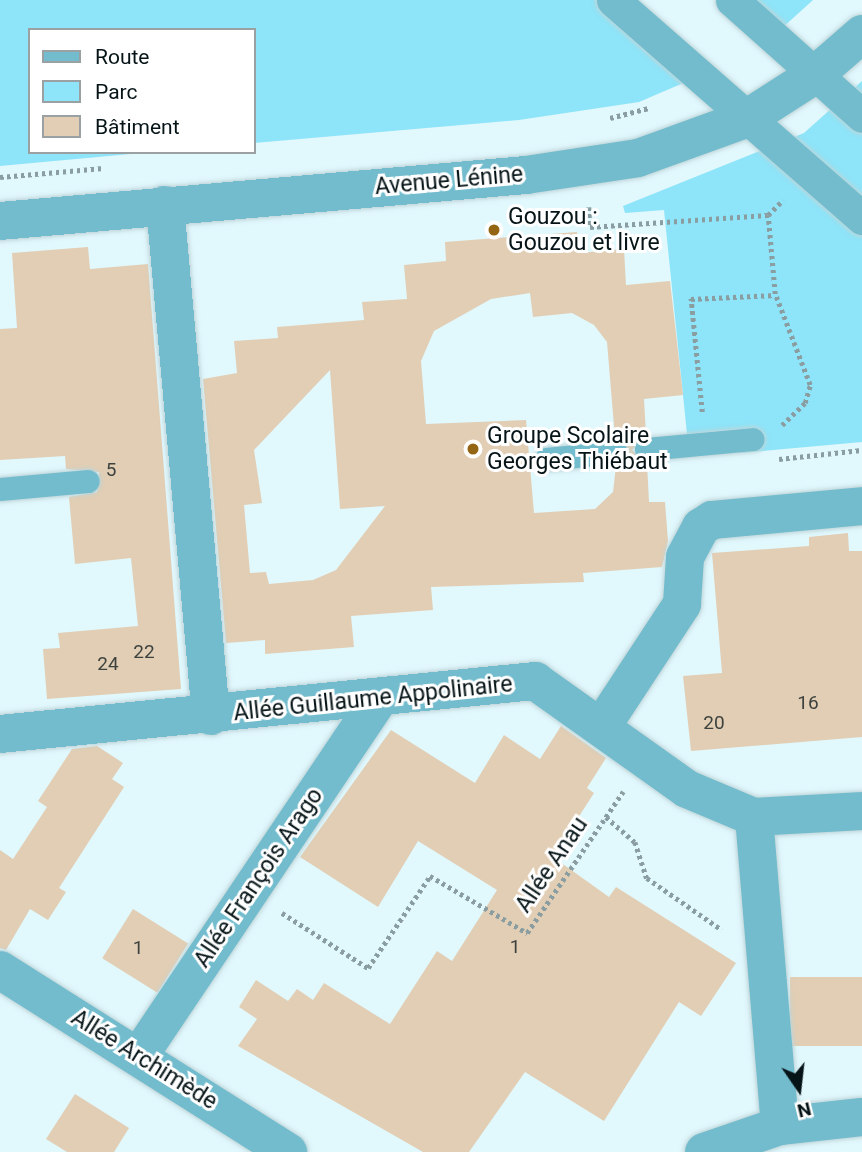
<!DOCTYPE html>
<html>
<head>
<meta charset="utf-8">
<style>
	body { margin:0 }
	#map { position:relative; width:862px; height:1152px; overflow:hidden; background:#e1f8fd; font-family:Roboto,sans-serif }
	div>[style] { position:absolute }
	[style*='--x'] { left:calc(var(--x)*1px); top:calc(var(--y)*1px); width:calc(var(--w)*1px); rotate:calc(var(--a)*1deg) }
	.green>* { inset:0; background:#8ee4f8 }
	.building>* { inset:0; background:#e2ceb4; transform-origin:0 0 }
	.path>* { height:4.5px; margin-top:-2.25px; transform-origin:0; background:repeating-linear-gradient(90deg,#8a9da1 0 3.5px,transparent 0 7px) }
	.roads { filter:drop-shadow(0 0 2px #bed4d8) drop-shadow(0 0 2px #bed4d8) }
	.service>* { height:23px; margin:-11.5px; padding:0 11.5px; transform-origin:11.5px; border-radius:11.5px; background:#72bccd }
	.pedestrian>* { height:33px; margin:-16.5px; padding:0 16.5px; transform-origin:16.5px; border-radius:16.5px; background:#72bccd }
	.minor>* { height:38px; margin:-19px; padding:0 19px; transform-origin:19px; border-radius:19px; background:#72bccd }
	.tertiary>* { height:38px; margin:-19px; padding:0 19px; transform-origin:19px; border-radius:19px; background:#72bccd }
	.dots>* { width:19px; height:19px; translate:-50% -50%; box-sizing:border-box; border:4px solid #fff; border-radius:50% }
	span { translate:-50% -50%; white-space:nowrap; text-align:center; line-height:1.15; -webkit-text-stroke:6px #fff; paint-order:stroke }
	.number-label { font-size:19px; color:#3d423e }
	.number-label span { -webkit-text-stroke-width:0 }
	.street-label { font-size:23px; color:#061417 }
	.poi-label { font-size:23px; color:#061417 }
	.left { translate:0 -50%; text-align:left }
	.legend { position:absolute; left:28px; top:28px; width:228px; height:126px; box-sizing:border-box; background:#fff; border:2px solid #9ba1a2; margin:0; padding:9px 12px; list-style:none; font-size:21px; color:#061417 }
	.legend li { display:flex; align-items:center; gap:14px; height:35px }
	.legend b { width:35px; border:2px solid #9ba1a2 }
	.north { position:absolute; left:764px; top:1054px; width:70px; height:70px; -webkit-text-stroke:5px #fff; paint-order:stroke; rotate:166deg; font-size:19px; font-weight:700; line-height:28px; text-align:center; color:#061417 }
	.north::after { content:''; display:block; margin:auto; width:24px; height:32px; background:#061417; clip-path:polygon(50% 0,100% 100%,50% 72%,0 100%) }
</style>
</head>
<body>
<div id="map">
	<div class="green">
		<div style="clip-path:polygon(0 0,602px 0,688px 81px,639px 102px,519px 120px,254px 143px,254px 30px,30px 30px,30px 152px,152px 152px,0 166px)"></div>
		<div style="clip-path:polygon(749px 0,813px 0,781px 29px)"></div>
		<div style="clip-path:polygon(862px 81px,862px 442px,741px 453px,740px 429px,687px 434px,664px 210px,625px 213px,623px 206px,804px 133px)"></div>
	</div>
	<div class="building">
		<div style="clip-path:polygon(evenodd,577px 232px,579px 253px,624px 249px,626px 285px,670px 281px,683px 395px,644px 399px,646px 435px,632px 450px,647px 463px,649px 502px,665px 502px,668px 541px,662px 567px,583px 573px,584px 582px,431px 587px,433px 610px,351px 616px,354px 647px,265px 654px,265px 640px,226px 643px,203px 379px,237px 373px,234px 341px,278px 338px,277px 327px,364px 320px,362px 302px,407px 299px,404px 265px,446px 261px,445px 242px,577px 232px,530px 293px,533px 317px,572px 313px,594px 325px,607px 342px,615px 438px,630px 451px,616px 466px,613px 492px,595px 509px,534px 513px,526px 420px,426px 424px,421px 361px,434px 331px,491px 299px,530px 293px,577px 232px,330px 370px,340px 509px,385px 506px,336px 570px,313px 580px,269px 584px,266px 572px,250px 573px,244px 505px,262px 503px,254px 450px,330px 370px)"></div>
		<div style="clip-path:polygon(88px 247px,90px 269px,148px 264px,181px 689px,47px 699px,43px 649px,60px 648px,58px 633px,138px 626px,131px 558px,75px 564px,69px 497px,97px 492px,99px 472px,66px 469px,65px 456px,0 460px,0 329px,17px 328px,12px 253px)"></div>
		<div style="clip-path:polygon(848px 533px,849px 551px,862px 551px,862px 737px,691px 751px,683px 676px,722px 673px,712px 553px,809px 546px,809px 537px)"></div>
		<div style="clip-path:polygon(561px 726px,606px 758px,587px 788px,594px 793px,553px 857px,609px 897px,616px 887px,736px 963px,701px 1016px,679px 1002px,604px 1121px,525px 1072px,469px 1152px,423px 1152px,238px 1046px,257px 1019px,239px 1007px,256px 980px,288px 1001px,297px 989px,313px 1000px,324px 983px,390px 1024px,437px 951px,452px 961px,497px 890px,418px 841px,378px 907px,300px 857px,391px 730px,475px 783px,504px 735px,540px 759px)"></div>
		<div style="clip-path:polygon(97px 746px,123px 763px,112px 779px,124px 787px,59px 888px,66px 892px,48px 920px,30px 909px,6px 950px,0 948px,0 850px,13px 859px,47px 807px,38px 801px,72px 749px)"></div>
		<div style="left:133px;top:909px;width:65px;height:58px;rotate:32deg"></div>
		<div style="left:862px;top:977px;width:69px;height:72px;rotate:90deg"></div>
		<div style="clip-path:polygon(75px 1094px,129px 1128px,114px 1152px,67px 1152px,46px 1139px)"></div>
	</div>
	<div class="path">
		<div style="--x:610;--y:118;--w:40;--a:-14.4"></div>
		<div style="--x:0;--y:177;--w:104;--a:-4.9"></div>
		<div style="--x:589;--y:207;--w:20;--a:87"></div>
		<div style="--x:590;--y:227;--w:178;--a:-3.9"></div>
		<div style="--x:702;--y:412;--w:114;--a:-95.6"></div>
		<div style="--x:691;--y:299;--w:84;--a:-2.7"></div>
		<div style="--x:782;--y:425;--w:32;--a:-44"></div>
		<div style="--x:805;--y:403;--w:19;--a:-74"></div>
		<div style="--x:810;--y:385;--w:97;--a:-111"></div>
		<div style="--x:775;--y:294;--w:79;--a:-95.1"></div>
		<div style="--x:768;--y:215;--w:21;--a:-45"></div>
		<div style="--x:779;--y:459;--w:83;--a:-6.2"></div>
		<div style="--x:606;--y:817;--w:38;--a:41"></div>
		<div style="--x:635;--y:842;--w:38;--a:72"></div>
		<div style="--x:647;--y:878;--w:91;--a:34.7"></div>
		<div style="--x:282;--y:913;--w:102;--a:32.6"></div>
		<div style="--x:368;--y:968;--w:111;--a:-56"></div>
		<div style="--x:430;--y:876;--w:113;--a:30.4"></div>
		<div style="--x:527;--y:933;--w:171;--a:-55.8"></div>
	</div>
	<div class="roads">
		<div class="service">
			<div style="--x:646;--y:449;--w:107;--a:-5.3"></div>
			<div style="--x:546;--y:459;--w:70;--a:-5.7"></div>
			<div style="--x:0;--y:489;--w:88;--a:-5.2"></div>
		</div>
		<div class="pedestrian">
			<div style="--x:613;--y:0;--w:331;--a:41.2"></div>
			<div style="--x:732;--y:0;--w:174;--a:41.7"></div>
		</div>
		<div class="minor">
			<div style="--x:165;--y:205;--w:513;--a:84.86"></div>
			<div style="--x:602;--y:726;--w:146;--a:-56.7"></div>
			<div style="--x:682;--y:604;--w:47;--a:-86.3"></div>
			<div style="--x:685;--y:557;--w:34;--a:-62"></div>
			<div style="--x:701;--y:527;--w:13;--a:-32"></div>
			<div style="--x:712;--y:520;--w:151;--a:-5.3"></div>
			<div style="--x:0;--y:734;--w:538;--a:-5.66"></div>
			<div style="--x:535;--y:681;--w:186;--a:35.4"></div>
			<div style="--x:687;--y:789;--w:73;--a:22.7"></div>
			<div style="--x:754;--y:817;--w:108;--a:-3.2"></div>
			<div style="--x:754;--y:817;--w:310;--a:85.2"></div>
			<div style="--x:0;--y:970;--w:341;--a:32.3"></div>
			<div style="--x:139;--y:1056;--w:430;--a:-56.1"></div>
			<div style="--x:704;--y:1152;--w:80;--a:-18.9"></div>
			<div style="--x:780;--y:1126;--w:82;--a:-6.3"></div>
		</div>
		<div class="tertiary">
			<div style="--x:0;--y:221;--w:528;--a:-5"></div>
			<div style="--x:526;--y:175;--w:113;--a:-8.6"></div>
			<div style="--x:638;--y:158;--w:115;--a:-19.9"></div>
			<div style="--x:746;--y:119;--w:83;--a:-32.7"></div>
			<div style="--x:816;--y:74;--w:61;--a:-41"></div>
		</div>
	</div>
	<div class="dots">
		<div style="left:494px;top:230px;background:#946613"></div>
		<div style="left:473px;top:449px;background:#946613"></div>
	</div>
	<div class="number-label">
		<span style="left:111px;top:470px">5</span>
		<span style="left:144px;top:652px">22</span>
		<span style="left:108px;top:664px">24</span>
		<span style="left:808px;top:703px">16</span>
		<span style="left:714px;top:723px">20</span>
		<span style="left:515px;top:947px">1</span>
		<span style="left:138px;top:948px">1</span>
	</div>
	<div class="street-label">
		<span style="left:449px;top:181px;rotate:-5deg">Avenue Lénine</span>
		<span style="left:373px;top:699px;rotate:-6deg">Allée Guillaume Appolinaire</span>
		<span style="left:552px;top:865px;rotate:-56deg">Allée Anau</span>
		<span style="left:259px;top:878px;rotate:-56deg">Allée François Arago</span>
		<span style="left:144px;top:1060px;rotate:32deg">Allée Archimède</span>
	</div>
	<div class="poi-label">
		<span class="left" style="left:508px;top:230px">Gouzou :<br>Gouzou et livre</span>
		<span class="left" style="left:487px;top:449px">Groupe Scolaire<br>Georges Thiébaut</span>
	</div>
	<ul class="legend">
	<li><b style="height:9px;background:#72bccd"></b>Route</li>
	<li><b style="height:19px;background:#8ee4f8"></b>Parc</li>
	<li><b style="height:19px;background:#e2ceb4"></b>Bâtiment</li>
	</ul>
	<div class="north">N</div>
</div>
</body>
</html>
